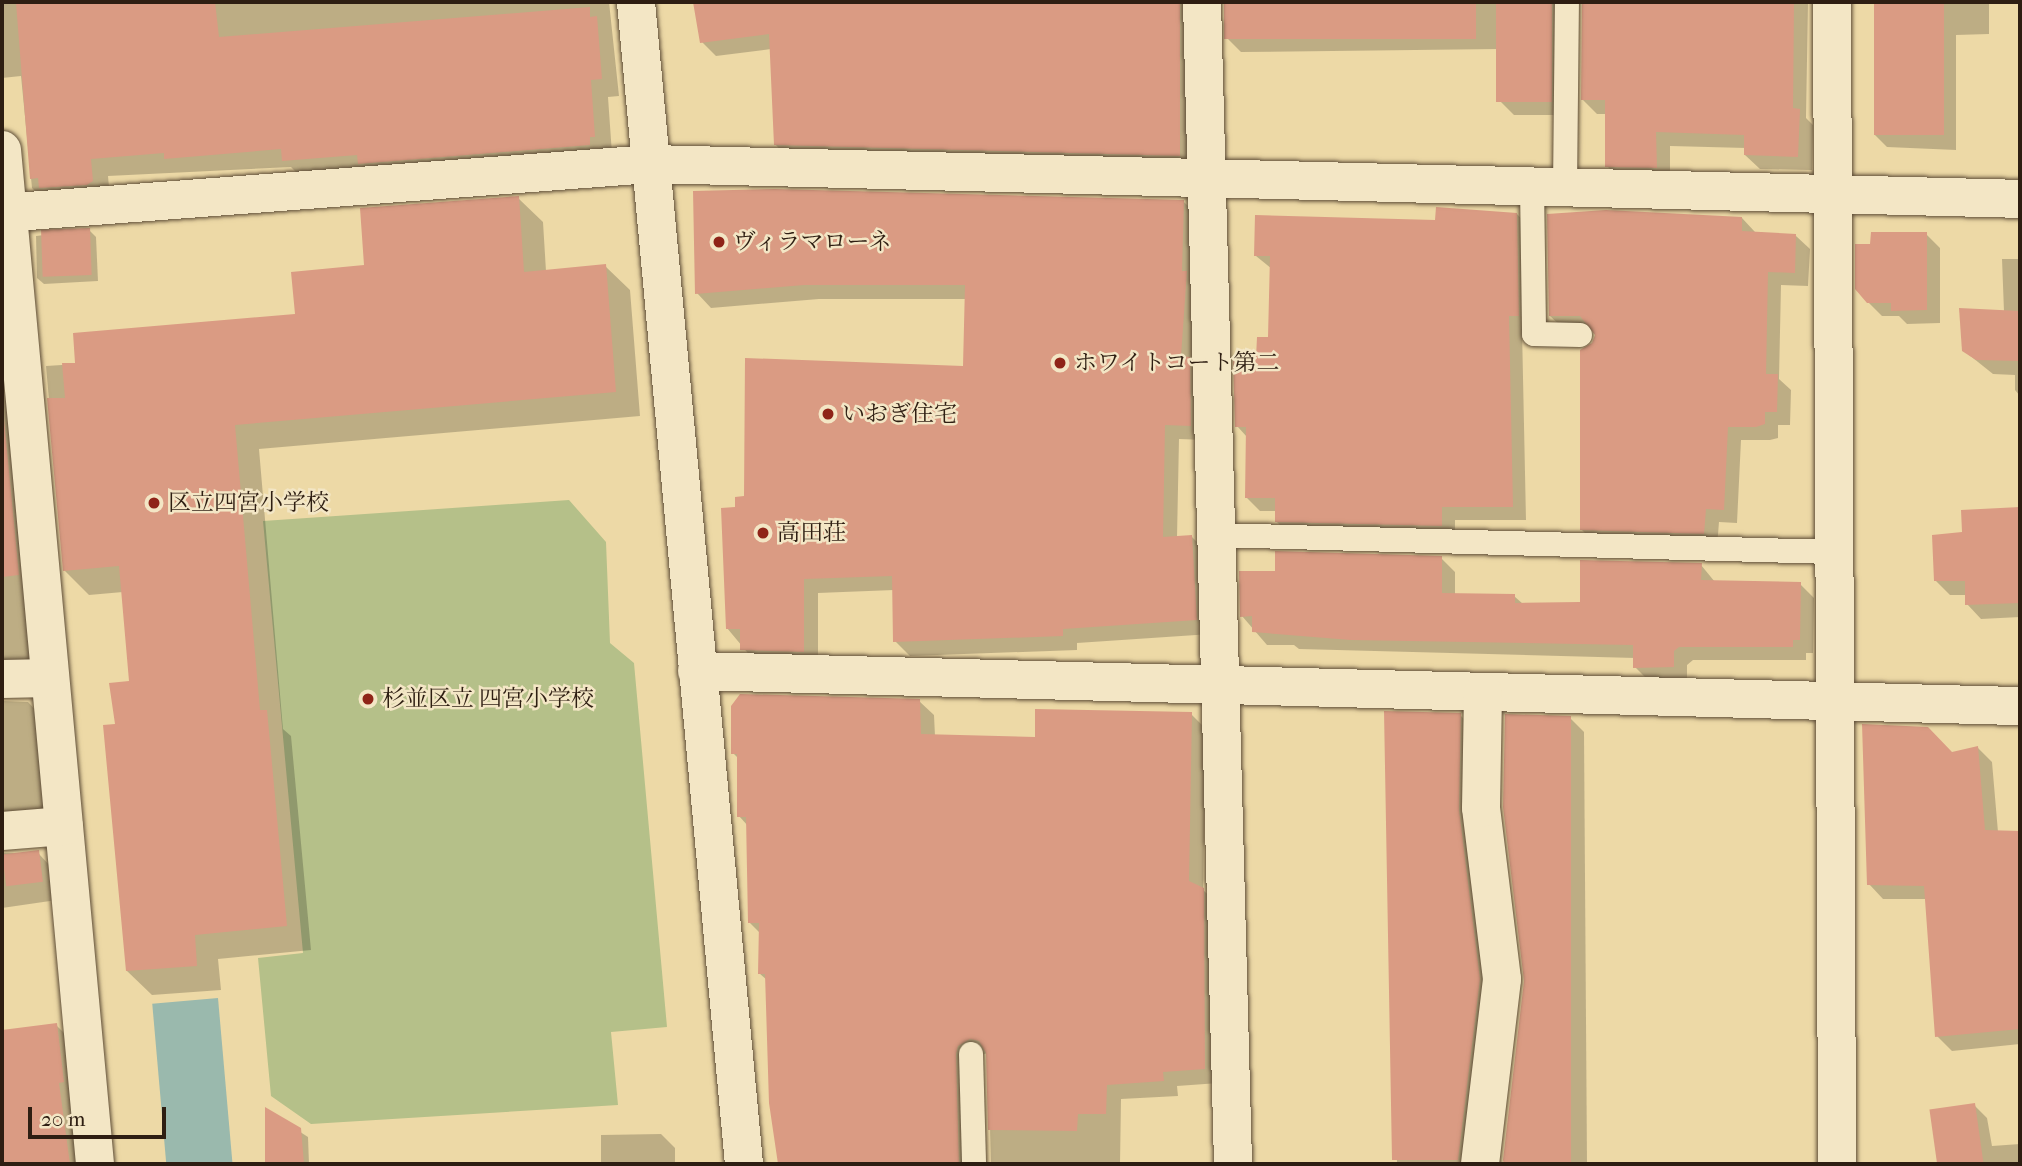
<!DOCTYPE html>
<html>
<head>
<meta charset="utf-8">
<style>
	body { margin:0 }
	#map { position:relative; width:2022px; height:1166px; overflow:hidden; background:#edd9a6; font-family:"IM FELL French Canon","Noto Serif JP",serif }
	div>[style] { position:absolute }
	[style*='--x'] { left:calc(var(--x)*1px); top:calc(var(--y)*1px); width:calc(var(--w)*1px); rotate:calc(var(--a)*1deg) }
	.green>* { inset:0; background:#b5c089 }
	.water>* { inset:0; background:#9ab9ad; transform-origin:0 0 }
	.shadow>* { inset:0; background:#0003 }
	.building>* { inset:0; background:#da9b83; transform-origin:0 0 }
	.roads { filter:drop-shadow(0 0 2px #5e4d37) drop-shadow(0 0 2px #5e4d37) }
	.lane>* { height:24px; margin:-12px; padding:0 12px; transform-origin:12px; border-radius:12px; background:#f3e6c5 }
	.street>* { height:38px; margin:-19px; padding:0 19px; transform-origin:19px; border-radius:19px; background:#f3e6c5 }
	.secondary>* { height:38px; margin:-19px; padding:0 19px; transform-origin:19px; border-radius:19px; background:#f3e6c5 }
	.dots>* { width:19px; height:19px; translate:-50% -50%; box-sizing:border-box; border:4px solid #f3e6c5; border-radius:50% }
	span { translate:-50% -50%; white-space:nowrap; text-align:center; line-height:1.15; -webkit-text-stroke:5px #f3e6c5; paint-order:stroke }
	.poi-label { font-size:23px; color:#2e1e12 }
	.left { translate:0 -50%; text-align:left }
	.frame { position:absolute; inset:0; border:4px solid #2e1e12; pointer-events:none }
	.scale { position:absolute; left:28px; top:1107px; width:138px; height:32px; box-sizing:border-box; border:4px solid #2e1e12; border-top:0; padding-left:9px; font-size:21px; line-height:24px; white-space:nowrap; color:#2e1e12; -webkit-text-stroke:5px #f3e6c5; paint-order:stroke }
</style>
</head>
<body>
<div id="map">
	<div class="green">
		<div style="clip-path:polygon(569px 500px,606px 542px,610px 643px,634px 663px,667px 1027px,611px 1032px,618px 1105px,311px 1124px,271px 1096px,258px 958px,303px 953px,263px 521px)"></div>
	</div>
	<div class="water">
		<div style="left:218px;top:998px;width:167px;height:66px;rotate:85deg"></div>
	</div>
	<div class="shadow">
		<div style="clip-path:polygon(2px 2px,609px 2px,619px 96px,608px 97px,612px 154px,301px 177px,291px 167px,108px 176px,110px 198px,50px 206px,32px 188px,21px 76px,2px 78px)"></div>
		<div style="clip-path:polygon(695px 2px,1202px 2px,1194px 169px,789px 159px,775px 144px,771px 49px,716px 56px,702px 42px)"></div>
		<div style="clip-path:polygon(1224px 2px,1808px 2px,1806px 118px,1813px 125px,1812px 170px,1760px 169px,1745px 155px,1746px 148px,1670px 146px,1670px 181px,1621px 180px,1607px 166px,1606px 114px,1597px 114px,1583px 100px,1584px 3px,1573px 3px,1565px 115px,1514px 115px,1500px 101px,1499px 49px,1241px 52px,1227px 38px)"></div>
		<div style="clip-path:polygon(1876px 2px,1989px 2px,1989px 34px,1956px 35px,1956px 150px,1887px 147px,1874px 134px)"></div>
		<div style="clip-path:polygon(518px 198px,543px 222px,546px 271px,605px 266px,630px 290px,640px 416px,259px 449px,283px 729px,291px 736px,311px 950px,218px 959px,221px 990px,152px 995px,127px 971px,117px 725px,131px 682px,123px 592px,89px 595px,64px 570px,46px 366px,77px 364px,297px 315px,366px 267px)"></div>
		<div style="clip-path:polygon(1183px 201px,1198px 216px,1205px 440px,1179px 439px,1177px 538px,1191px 536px,1206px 551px,1211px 634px,1077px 643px,1077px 650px,910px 656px,895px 641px,894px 590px,818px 593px,818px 666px,757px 664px,727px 628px,737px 509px,745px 498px,965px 368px,966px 299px,819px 299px,711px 308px,697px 293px)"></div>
		<div style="clip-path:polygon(1517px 214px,1530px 228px,1522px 329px,1526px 520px,1455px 520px,1455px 539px,1290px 535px,1276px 521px,1276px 511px,1260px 511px,1247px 498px,1247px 437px,1237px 426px,1269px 339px,1272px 269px,1256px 256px,1437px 222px)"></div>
		<div style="clip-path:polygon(1742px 218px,1755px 232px,1796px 236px,1810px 249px,1808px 286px,1781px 285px,1779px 379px,1791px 390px,1790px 425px,1778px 425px,1778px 438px,1770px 440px,1741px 440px,1737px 523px,1719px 522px,1717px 547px,1595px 543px,1581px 529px,1597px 334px,1593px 329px,1564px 329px,1550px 316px)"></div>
		<div style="clip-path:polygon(89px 230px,96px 237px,98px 281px,44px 284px,37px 278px,36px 236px)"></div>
		<div style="clip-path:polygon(1926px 234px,1940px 248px,1940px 323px,1907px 324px,1899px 316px,1882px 316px,1868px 302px,1872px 246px)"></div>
		<div style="clip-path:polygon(2002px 259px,2020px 259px,2020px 396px,2015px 390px,2015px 375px,1993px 374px,1963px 350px,2004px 312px)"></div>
		<div style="clip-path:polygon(2px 262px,39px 670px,2px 678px)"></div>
		<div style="clip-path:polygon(2020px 509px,2020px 617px,1981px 619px,1967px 604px,1967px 595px,1950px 595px,1935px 580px,1964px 534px,1962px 512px)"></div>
		<div style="clip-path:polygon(1441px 558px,1455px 572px,1455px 595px,1514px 596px,1523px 604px,1581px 604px,1701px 565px,1715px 582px,1800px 584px,1814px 598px,1813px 653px,1806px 653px,1806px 660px,1693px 660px,1687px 665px,1687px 680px,1649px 681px,1635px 667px,1635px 658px,1299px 649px,1294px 645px,1267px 645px,1242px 616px,1276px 573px)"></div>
		<div style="clip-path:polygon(2px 701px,28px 702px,41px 716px,52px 808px,2px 829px)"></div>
		<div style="clip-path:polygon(919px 701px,934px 715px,935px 736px,1037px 738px,1191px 714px,1206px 729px,1203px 890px,1218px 904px,1219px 1083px,1177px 1086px,1178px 1096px,1121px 1099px,1120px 1164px,991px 1164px,988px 1053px,977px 1056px,973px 1164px,780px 1164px,771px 1103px,767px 980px,759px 973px,760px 933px,749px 922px,748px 826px,739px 816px,739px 759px,733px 753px)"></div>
		<div style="clip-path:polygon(1386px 713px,1460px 715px,1474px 729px,1493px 994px,1473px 1164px,1397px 1164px)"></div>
		<div style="clip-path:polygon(1570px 718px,1584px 732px,1587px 1164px,1504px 1164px,1526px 981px)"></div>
		<div style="clip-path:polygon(1978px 748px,1992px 762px,1998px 832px,2020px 833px,2020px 1044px,1952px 1051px,1937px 1036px,1927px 899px,1883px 899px,1869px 884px,1952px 754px)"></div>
		<div style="clip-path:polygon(2px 853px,39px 854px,52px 868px,57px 900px,2px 908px)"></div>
		<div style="clip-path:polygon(56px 1025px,69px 1038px,81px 1164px,2px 1164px,2px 1032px)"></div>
		<div style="clip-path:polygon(1974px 1105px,1987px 1118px,1992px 1146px,2020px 1144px,2020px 1164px,1938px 1164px,1931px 1111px)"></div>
		<div style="clip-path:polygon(266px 1110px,308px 1137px,309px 1164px,266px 1164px)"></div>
		<div style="clip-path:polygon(661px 1134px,675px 1148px,675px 1164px,601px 1164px,601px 1135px)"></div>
	</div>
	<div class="building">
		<div style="clip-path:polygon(215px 2px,219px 37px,590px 7px,590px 17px,597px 16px,602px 79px,591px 80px,595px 137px,590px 137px,590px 145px,358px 164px,357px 155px,282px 161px,281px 149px,164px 159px,164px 153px,91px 159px,93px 181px,87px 185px,39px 188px,38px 178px,30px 179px,16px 3px)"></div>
		<div style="clip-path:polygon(693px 2px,1180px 2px,1180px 156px,774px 145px,769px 34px,700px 43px)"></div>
		<div style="left:1224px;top:2px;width:252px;height:37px"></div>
		<div style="left:1496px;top:2px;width:56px;height:100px"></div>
		<div style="clip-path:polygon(1582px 2px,1794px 2px,1793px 108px,1800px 109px,1798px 157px,1744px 155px,1744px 135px,1656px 132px,1657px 168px,1605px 167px,1605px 100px,1581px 100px)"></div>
		<div style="left:1874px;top:2px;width:70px;height:133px"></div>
		<div style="clip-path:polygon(775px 189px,1184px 200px,1182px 271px,1187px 271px,1181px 356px,1190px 357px,1191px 426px,1165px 425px,1163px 537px,1192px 535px,1197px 620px,1063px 629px,1063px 636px,893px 642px,892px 576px,804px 579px,804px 652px,740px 650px,740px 629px,726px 629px,721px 508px,735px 507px,735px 497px,744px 496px,745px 358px,963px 366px,965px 285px,804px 285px,695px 294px,693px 191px)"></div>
		<div style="clip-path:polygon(519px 196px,524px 272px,606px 264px,616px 392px,235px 425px,260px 710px,267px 710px,287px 926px,195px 935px,197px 966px,126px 971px,103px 725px,115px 724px,109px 683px,129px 681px,119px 566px,63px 571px,47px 398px,65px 398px,62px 363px,75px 363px,73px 333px,295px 314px,291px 272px,364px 265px,360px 208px)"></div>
		<div style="clip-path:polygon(1436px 207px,1517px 213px,1519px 316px,1509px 316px,1513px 507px,1442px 507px,1442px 526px,1275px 522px,1275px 498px,1245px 498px,1246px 427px,1235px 427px,1233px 358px,1256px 358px,1257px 337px,1268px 337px,1270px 256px,1254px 256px,1255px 215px,1435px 220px)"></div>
		<div style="clip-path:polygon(1606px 210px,1742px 217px,1742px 231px,1796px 234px,1795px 273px,1768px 272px,1766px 374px,1778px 374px,1777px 412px,1765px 412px,1765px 424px,1756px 427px,1728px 427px,1724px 510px,1706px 509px,1704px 534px,1580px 530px,1580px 350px,1592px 343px,1595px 335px,1580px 316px,1549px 316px,1547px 214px)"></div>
		<div style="left:90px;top:228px;width:47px;height:49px;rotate:88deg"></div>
		<div style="clip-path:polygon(1871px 232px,1927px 232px,1927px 310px,1891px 311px,1891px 303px,1867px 303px,1855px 289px,1855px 244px,1870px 244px)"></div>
		<div style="clip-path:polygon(1959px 308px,2020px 311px,2020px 361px,1976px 360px,1962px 351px)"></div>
		<div style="clip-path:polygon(2px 398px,19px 575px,2px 577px)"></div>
		<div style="clip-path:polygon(2020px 507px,2020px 603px,1965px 605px,1965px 581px,1934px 581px,1932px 535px,1962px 532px,1961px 510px)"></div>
		<div style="clip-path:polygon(1275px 551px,1442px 556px,1442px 593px,1515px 594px,1515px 603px,1580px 602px,1580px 560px,1702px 563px,1701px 580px,1801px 582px,1800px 640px,1793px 640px,1793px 647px,1679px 647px,1674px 651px,1674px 667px,1633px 668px,1633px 645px,1351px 640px,1252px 632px,1252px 616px,1240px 617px,1239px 571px,1275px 571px)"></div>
		<div style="clip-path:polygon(740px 694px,920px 699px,921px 734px,1035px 737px,1035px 709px,1192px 712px,1189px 881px,1204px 888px,1205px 1069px,1163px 1072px,1164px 1081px,1107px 1085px,1106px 1114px,1078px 1114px,1077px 1131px,988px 1130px,986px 1053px,979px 1041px,970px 1039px,958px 1046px,956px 1054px,959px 1164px,778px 1164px,769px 1103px,765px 974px,758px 974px,759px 923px,748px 923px,746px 817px,737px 817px,737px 754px,731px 754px,731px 706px)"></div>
		<div style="clip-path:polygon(1384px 711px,1461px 713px,1459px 810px,1480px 979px,1458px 1160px,1392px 1160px)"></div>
		<div style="clip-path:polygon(1505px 714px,1571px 716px,1571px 1164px,1504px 1164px,1503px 1160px,1524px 981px,1503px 807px)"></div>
		<div style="clip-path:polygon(1862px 724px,1928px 727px,1952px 752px,1978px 746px,1985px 830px,2020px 831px,2020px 1029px,1935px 1037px,1924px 886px,1867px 885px)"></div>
		<div style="left:39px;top:850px;width:32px;height:37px;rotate:83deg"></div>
		<div style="clip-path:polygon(57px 1023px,64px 1082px,59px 1083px,70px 1164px,2px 1164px,2px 1030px)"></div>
		<div style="left:1975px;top:1103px;width:62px;height:46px;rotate:82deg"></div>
		<div style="clip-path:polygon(265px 1107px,301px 1128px,304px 1164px,265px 1164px)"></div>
	</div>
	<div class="roads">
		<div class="lane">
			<div style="--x:1532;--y:186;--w:148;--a:89.2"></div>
			<div style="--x:1534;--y:334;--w:46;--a:1.2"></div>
			<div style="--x:1565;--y:188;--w:186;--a:-89.4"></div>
			<div style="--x:1216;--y:535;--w:616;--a:1.58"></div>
			<div style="--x:971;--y:1054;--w:110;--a:88.4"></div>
		</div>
		<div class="street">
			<div style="--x:1202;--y:2;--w:1162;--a:88.47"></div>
			<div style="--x:1832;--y:2;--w:1162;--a:89.75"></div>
			<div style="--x:2;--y:150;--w:1018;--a:84.76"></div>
			<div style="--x:2;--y:213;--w:651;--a:-4.32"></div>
			<div style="--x:651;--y:164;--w:1369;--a:1.46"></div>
			<div style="--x:697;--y:671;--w:1323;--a:1.52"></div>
			<div style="--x:2;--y:679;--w:48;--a:-1.2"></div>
			<div style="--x:2;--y:831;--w:62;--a:-4.6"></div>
			<div style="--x:1480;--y:1164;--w:186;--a:-83.2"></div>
			<div style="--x:1502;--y:979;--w:172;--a:-97"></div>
			<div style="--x:1481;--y:808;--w:115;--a:-89"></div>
		</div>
		<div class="secondary">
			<div style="--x:636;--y:2;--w:1167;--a:84.69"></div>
		</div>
	</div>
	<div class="dots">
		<div style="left:719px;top:242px;background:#8f2418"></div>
		<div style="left:1060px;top:363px;background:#8f2418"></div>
		<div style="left:828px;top:414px;background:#8f2418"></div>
		<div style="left:154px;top:503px;background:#8f2418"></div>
		<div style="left:763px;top:533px;background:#8f2418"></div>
		<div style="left:368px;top:699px;background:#8f2418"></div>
	</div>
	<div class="poi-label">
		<span class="left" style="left:733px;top:242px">ヴィラマローネ</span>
		<span class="left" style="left:1074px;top:363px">ホワイトコート第二</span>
		<span class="left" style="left:842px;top:414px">いおぎ住宅</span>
		<span class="left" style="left:168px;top:503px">区立四宮小学校</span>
		<span class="left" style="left:777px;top:533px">高田荘</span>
		<span class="left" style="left:382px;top:699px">杉並区立 四宮小学校</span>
	</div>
	<div class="frame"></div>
	<div class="scale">20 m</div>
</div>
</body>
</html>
